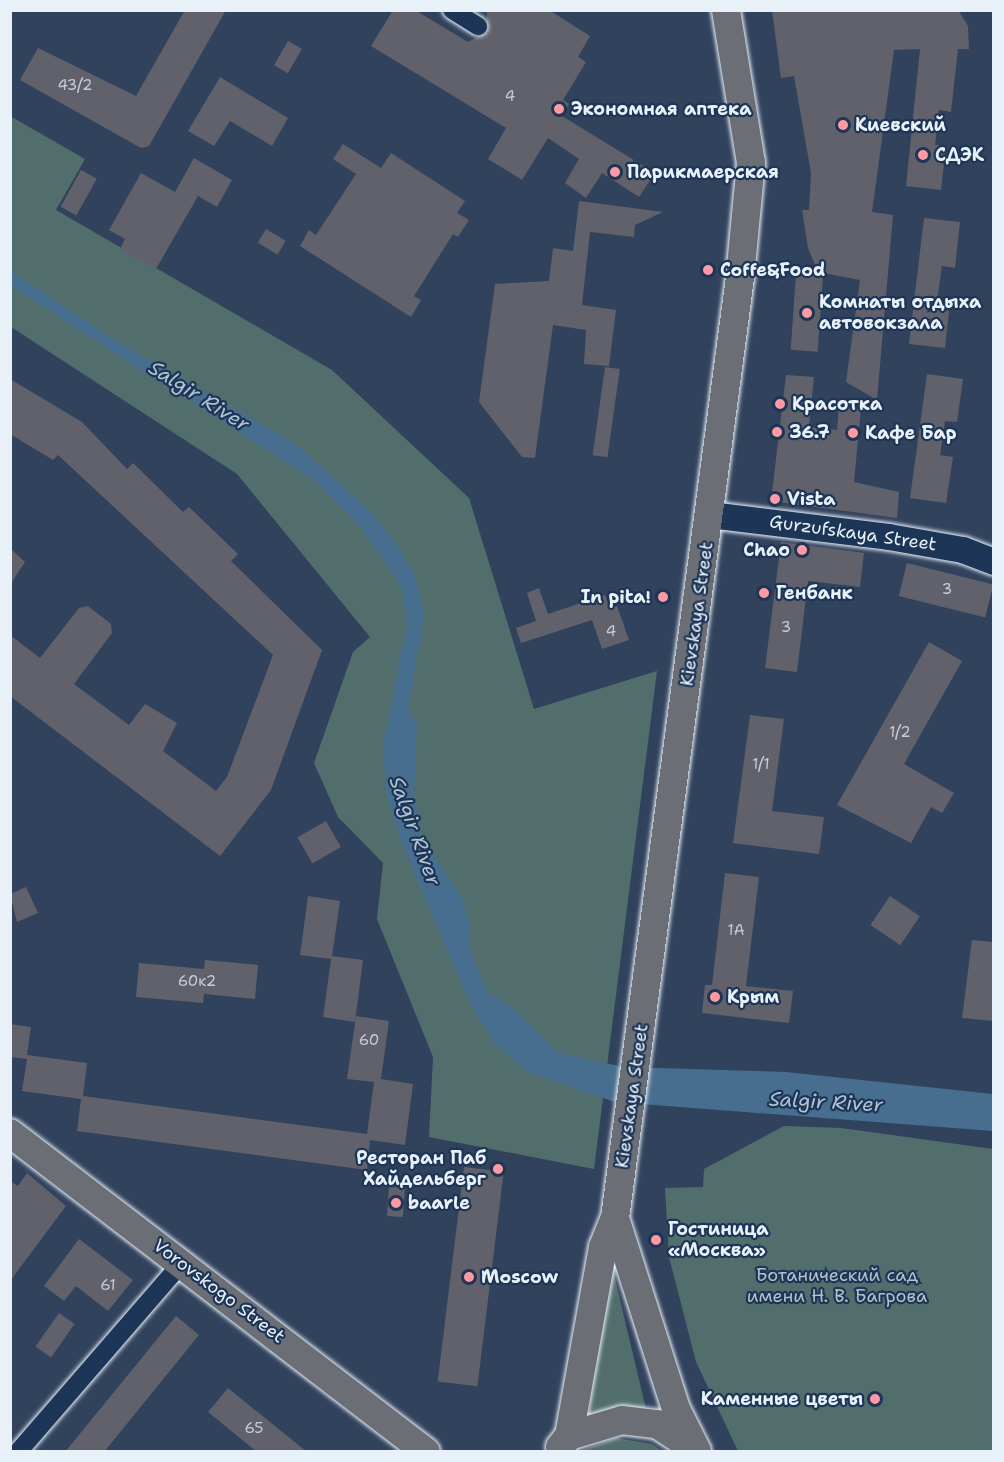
<!DOCTYPE html>
<html>
<head>
<meta charset="utf-8">
<style>
	body { margin:0 }
	#map { position:relative; width:1004px; height:1462px; overflow:hidden; background:#31425d; font-family:"Shantell Sans",sans-serif }
	div>[style] { position:absolute }
	[style*='--x'] { left:calc(var(--x)*1px); top:calc(var(--y)*1px); width:calc(var(--w)*1px); rotate:calc(var(--a)*1deg) }
	.green>* { inset:0; background:#526e6c }
	.water>* { inset:0; background:#476e8f }
	.building>* { inset:0; background:#61616b; transform-origin:0 0 }
	.roads { filter:drop-shadow(0 0 2px #e8f1f8) drop-shadow(0 0 2px #e8f1f8) }
	.street>* { height:18px; margin:-9px; padding:0 9px; transform-origin:9px; border-radius:9px; background:#1d3557 }
	.secondary>* { height:26px; margin:-13px; padding:0 13px; transform-origin:13px; border-radius:13px; background:#1d3557 }
	.primary>* { height:28px; margin:-14px; padding:0 14px; transform-origin:14px; border-radius:14px; background:#6b6f75 }
	.dots>* { width:16px; height:16px; translate:-50% -50%; box-sizing:border-box; border:3px solid #1d3557; border-radius:50% }
	span { translate:-50% -50%; white-space:nowrap; text-align:center; line-height:1.15; -webkit-text-stroke:4.5px #1d3557; paint-order:stroke }
	.number-label { font-size:15px; color:#c6cdd5 }
	.number-label span { -webkit-text-stroke-width:0 }
	.poi-label { font-size:18px; color:#e8f1f8; font-weight:700 }
	.left { translate:0 -50%; text-align:left }
	.right { translate:-100% -50%; text-align:right }
	.street-label { font-size:18px; color:#e8f1f8 }
	.park-label { font-size:18px; color:#b4c3c7 }
	.water-label { font-size:20px; color:#b0c3d3; font-style:italic }
	.frame { position:absolute; inset:0; border:12px solid #e8f1f8; pointer-events:none }
</style>
</head>
<body>
<div id="map">
	<div class="green">
		<div style="clip-path:polygon(10px 116px,85px 159px,56px 210px,332px 370px,469px 498px,534px 709px,657px 671px,594px 1169px,429px 1137px,433px 1057px,377px 919px,383px 863px,338px 817px,314px 763px,353px 652px,370px 637px,237px 474px,11px 327px)"></div>
		<div style="clip-path:polygon(784px 1126px,841px 1128px,993px 1149px,993px 1451px,738px 1451px,696px 1362px,669px 1257px,665px 1188px,703px 1187px,704px 1169px)"></div>
		<div style="clip-path:polygon(612px 1266px,646px 1409px,589px 1414px,598px 1338px)"></div>
		<div style="clip-path:polygon(616px 1438px,652px 1444px,662px 1451px,580px 1451px)"></div>
	</div>
	<div class="water">
		<div style="clip-path:polygon(11px 271px,124px 346px,293px 442px,370px 510px,399px 548px,415px 576px,424px 616px,408px 709px,417px 727px,414px 795px,422px 838px,461px 896px,469px 921px,469px 949px,488px 993px,510px 1006px,559px 1053px,624px 1067px,786px 1072px,993px 1094px,993px 1131px,615px 1102px,527px 1072px,494px 1043px,470px 1003px,401px 842px,386px 791px,383px 745px,407px 624px,401px 586px,365px 533px,315px 481px,11px 286px)"></div>
	</div>
	<div class="building">
		<div style="clip-path:polygon(185px 10px,226px 10px,149px 146px,141px 148px,20px 80px,38px 48px,136px 96px)"></div>
		<div style="clip-path:polygon(393px 10px,415px 10px,468px 42px,487px 32px,487px 10px,549px 10px,590px 36px,578px 57px,586px 62px,563px 100px,569px 104px,562px 116px,655px 173px,639px 197px,602px 173px,586px 198px,565px 183px,579px 159px,548px 138px,522px 180px,488px 159px,506px 128px,371px 46px)"></div>
		<div style="clip-path:polygon(772px 10px,958px 10px,968px 26px,969px 49px,958px 49px,951px 112px,939px 110px,935px 145px,946px 146px,941px 190px,906px 186px,920px 49px,894px 50px,872px 212px,893px 215px,877px 400px,846px 382px,860px 280px,818px 272px,808px 248px,802px 210px,809px 210px,811px 173px,794px 76px,781px 78px)"></div>
		<div style="left:288px;top:41px;width:16px;height:28px;rotate:30deg"></div>
		<div style="clip-path:polygon(220px 77px,288px 118px,272px 146px,230px 121px,214px 146px,188px 131px)"></div>
		<div style="clip-path:polygon(343px 144px,381px 168px,391px 153px,465px 201px,457px 213px,469px 220px,458px 237px,453px 234px,414px 296px,421px 300px,411px 317px,300px 246px,309px 230px,316px 235px,356px 174px,333px 159px)"></div>
		<div style="clip-path:polygon(194px 158px,232px 180px,217px 207px,198px 196px,156px 269px,120px 249px,125px 239px,109px 230px,141px 173px,175px 192px)"></div>
		<div style="left:81px;top:170px;width:18px;height:42px;rotate:29deg"></div>
		<div style="clip-path:polygon(579px 201px,663px 212px,635px 225px,634px 237px,590px 232px,582px 305px,616px 310px,609px 366px,584px 364px,586px 330px,553px 325px,535px 458px,522px 457px,479px 402px,495px 284px,549px 281px,553px 248px,573px 251px)"></div>
		<div style="clip-path:polygon(924px 218px,960px 222px,955px 268px,942px 266px,937px 301px,950px 302px,945px 348px,909px 344px)"></div>
		<div style="left:266px;top:229px;width:23px;height:16px;rotate:31deg"></div>
		<div style="left:796px;top:274px;width:27px;height:76px;rotate:4deg"></div>
		<div style="left:605px;top:367px;width:15px;height:89px;rotate:8deg"></div>
		<div style="clip-path:polygon(927px 374px,963px 379px,957px 422px,945px 421px,940px 455px,953px 457px,946px 503px,910px 498px)"></div>
		<div style="clip-path:polygon(786px 375px,814px 377px,809px 427px,837px 430px,839px 406px,861px 408px,854px 482px,899px 492px,897px 518px,771px 501px)"></div>
		<div style="clip-path:polygon(10px 379px,82px 422px,127px 469px,133px 463px,183px 512px,189px 507px,238px 554px,231px 561px,322px 650px,271px 790px,220px 856px,10px 696px,10px 635px,40px 658px,79px 608px,88px 606px,111px 624px,112px 633px,74px 684px,129px 725px,145px 704px,177px 723px,163px 751px,216px 791px,227px 777px,273px 655px,58px 455px,53px 460px,10px 434px)"></div>
		<div style="clip-path:polygon(781px 542px,864px 553px,860px 587px,808px 581px,797px 672px,765px 668px)"></div>
		<div style="clip-path:polygon(10px 548px,25px 562px,10px 585px)"></div>
		<div style="left:907px;top:563px;width:89px;height:34px;rotate:14deg"></div>
		<div style="clip-path:polygon(539px 588px,548px 614px,605px 595px,610px 609px,617px 606px,629px 640px,602px 649px,592px 620px,521px 643px,516px 628px,536px 621px,527px 593px)"></div>
		<div style="clip-path:polygon(929px 642px,962px 661px,904px 764px,954px 793px,942px 813px,931px 807px,911px 843px,837px 805px)"></div>
		<div style="clip-path:polygon(750px 715px,784px 719px,772px 811px,824px 817px,819px 854px,733px 843px)"></div>
		<div style="left:326px;top:821px;width:30px;height:33px;rotate:60deg"></div>
		<div style="clip-path:polygon(725px 873px,759px 877px,746px 986px,793px 991px,789px 1023px,702px 1013px,705px 985px,712px 985px)"></div>
		<div style="clip-path:polygon(26px 887px,38px 913px,17px 922px,10px 894px)"></div>
		<div style="clip-path:polygon(308px 896px,340px 901px,332px 956px,363px 960px,355px 1022px,323px 1017px,331px 959px,300px 955px)"></div>
		<div style="left:890px;top:896px;width:36px;height:35px;rotate:34deg"></div>
		<div style="clip-path:polygon(972px 940px,993px 942px,993px 1021px,962px 1018px)"></div>
		<div style="clip-path:polygon(205px 960px,258px 965px,255px 999px,204px 994px,203px 1003px,136px 997px,139px 963px,204px 969px)"></div>
		<div style="clip-path:polygon(356px 1016px,389px 1021px,381px 1079px,413px 1084px,405px 1145px,370px 1140px,367px 1170px,77px 1131px,81px 1099px,22px 1091px,27px 1059px,10px 1057px,10px 1024px,31px 1027px,27px 1055px,87px 1063px,83px 1096px,367px 1134px,374px 1082px,347px 1079px)"></div>
		<div style="left:464px;top:1167px;width:40px;height:216px;rotate:7deg"></div>
		<div style="clip-path:polygon(27px 1173px,66px 1206px,10px 1281px,10px 1181px,18px 1186px)"></div>
		<div style="left:389px;top:1187px;width:16px;height:29px;rotate:4deg"></div>
		<div style="clip-path:polygon(79px 1239px,133px 1280px,108px 1311px,76px 1286px,64px 1301px,44px 1286px)"></div>
		<div style="left:59px;top:1313px;width:19px;height:41px;rotate:35deg"></div>
		<div style="clip-path:polygon(176px 1316px,199px 1335px,104px 1452px,65px 1452px)"></div>
		<div style="clip-path:polygon(228px 1388px,307px 1452px,257px 1452px,208px 1412px)"></div>
	</div>
	<div class="roads">
		<div class="street">
			<div style="--x:452;--y:10;--w:31;--a:32"></div>
			<div style="--x:18;--y:1452;--w:250;--a:-49.1"></div>
		</div>
		<div class="secondary">
			<div style="--x:710;--y:515;--w:180;--a:7"></div>
			<div style="--x:889;--y:537;--w:75;--a:10"></div>
			<div style="--x:963;--y:550;--w:33;--a:21"></div>
		</div>
		<div class="primary">
			<div style="--x:10;--y:1133;--w:524;--a:37.48"></div>
			<div style="--x:615;--y:1218;--w:201;--a:72.3"></div>
			<div style="--x:676;--y:1409;--w:47;--a:63.4"></div>
			<div style="--x:569;--y:1436;--w:192;--a:-79.8"></div>
			<div style="--x:603;--y:1247;--w:31;--a:-68"></div>
			<div style="--x:615;--y:1218;--w:949;--a:-82.43"></div>
			<div style="--x:740;--y:277;--w:115;--a:-84.5"></div>
			<div style="--x:751;--y:163;--w:155;--a:-99.3"></div>
			<div style="--x:560;--y:1447;--w:14;--a:-51"></div>
			<div style="--x:569;--y:1436;--w:55;--a:-16.8"></div>
			<div style="--x:622;--y:1420;--w:35;--a:7"></div>
			<div style="--x:657;--y:1424;--w:43;--a:33.7"></div>
		</div>
	</div>
	<div class="dots">
		<div style="left:559px;top:109px;background:#ff9aa2"></div>
		<div style="left:843px;top:125px;background:#ff9aa2"></div>
		<div style="left:923px;top:155px;background:#ff9aa2"></div>
		<div style="left:615px;top:172px;background:#ff9aa2"></div>
		<div style="left:708px;top:270px;background:#ff9aa2"></div>
		<div style="left:807px;top:313px;background:#ff9aa2"></div>
		<div style="left:780px;top:404px;background:#ff9aa2"></div>
		<div style="left:777px;top:432px;background:#ff9aa2"></div>
		<div style="left:853px;top:433px;background:#ff9aa2"></div>
		<div style="left:775px;top:499px;background:#ff9aa2"></div>
		<div style="left:802px;top:550px;background:#ff9aa2"></div>
		<div style="left:764px;top:593px;background:#ff9aa2"></div>
		<div style="left:663px;top:597px;background:#ff9aa2"></div>
		<div style="left:715px;top:997px;background:#ff9aa2"></div>
		<div style="left:498px;top:1169px;background:#ff9aa2"></div>
		<div style="left:396px;top:1203px;background:#ff9aa2"></div>
		<div style="left:656px;top:1240px;background:#ff9aa2"></div>
		<div style="left:469px;top:1277px;background:#ff9aa2"></div>
		<div style="left:875px;top:1399px;background:#ff9aa2"></div>
	</div>
	<div class="number-label">
		<span style="left:75px;top:86px">43/2</span>
		<span style="left:510px;top:97px">4</span>
		<span style="left:947px;top:590px">3</span>
		<span style="left:786px;top:628px">3</span>
		<span style="left:611px;top:632px">4</span>
		<span style="left:900px;top:733px">1/2</span>
		<span style="left:761px;top:765px">1/1</span>
		<span style="left:736px;top:931px">1А</span>
		<span style="left:197px;top:982px">60к2</span>
		<span style="left:369px;top:1041px">60</span>
		<span style="left:108px;top:1286px">61</span>
		<span style="left:254px;top:1429px">65</span>
	</div>
	<div class="poi-label">
		<span class="left" style="left:571px;top:109px">Экономная аптека</span>
		<span class="left" style="left:855px;top:125px">Киевский</span>
		<span class="left" style="left:935px;top:155px">СДЭК</span>
		<span class="left" style="left:627px;top:172px">Парикмаерская</span>
		<span class="left" style="left:720px;top:270px">Coffe&amp;Food</span>
		<span class="left" style="left:819px;top:313px">Комнаты отдыха<br>автовокзала</span>
		<span class="left" style="left:792px;top:404px">Красотка</span>
		<span class="left" style="left:789px;top:432px">36.7</span>
		<span class="left" style="left:865px;top:433px">Кафе Бар</span>
		<span class="left" style="left:787px;top:499px">Vista</span>
		<span class="right" style="left:790px;top:550px">Chao</span>
		<span class="left" style="left:776px;top:593px">Генбанк</span>
		<span class="right" style="left:651px;top:597px">In pita!</span>
		<span class="left" style="left:727px;top:997px">Крым</span>
		<span class="right" style="left:486px;top:1169px">Ресторан Паб<br>Хайдельберг</span>
		<span class="left" style="left:408px;top:1203px">baarle</span>
		<span class="left" style="left:668px;top:1240px">Гостиница<br>«Москва»</span>
		<span class="left" style="left:481px;top:1277px">Moscow</span>
		<span class="right" style="left:863px;top:1399px">Каменные цветы</span>
	</div>
	<div class="street-label">
		<span style="left:853px;top:533px;rotate:8deg">Gurzufskaya Street</span>
		<span style="left:697px;top:614px;rotate:-82deg">Kievskaya Street</span>
		<span style="left:632px;top:1096px;rotate:-82deg">Kievskaya Street</span>
		<span style="left:219px;top:1291px;rotate:37deg">Vorovskogo Street</span>
	</div>
	<div class="park-label">
		<span style="left:837px;top:1286px">Ботанический сад<br>имени Н. В. Багрова</span>
	</div>
	<div class="water-label">
		<span style="left:199px;top:396px;rotate:32deg">Salgir River</span>
		<span style="left:415px;top:831px;rotate:70deg">Salgir River</span>
		<span style="left:826px;top:1102px;rotate:3deg">Salgir River</span>
	</div>
	<div class="frame"></div>
</div>
</body>
</html>
